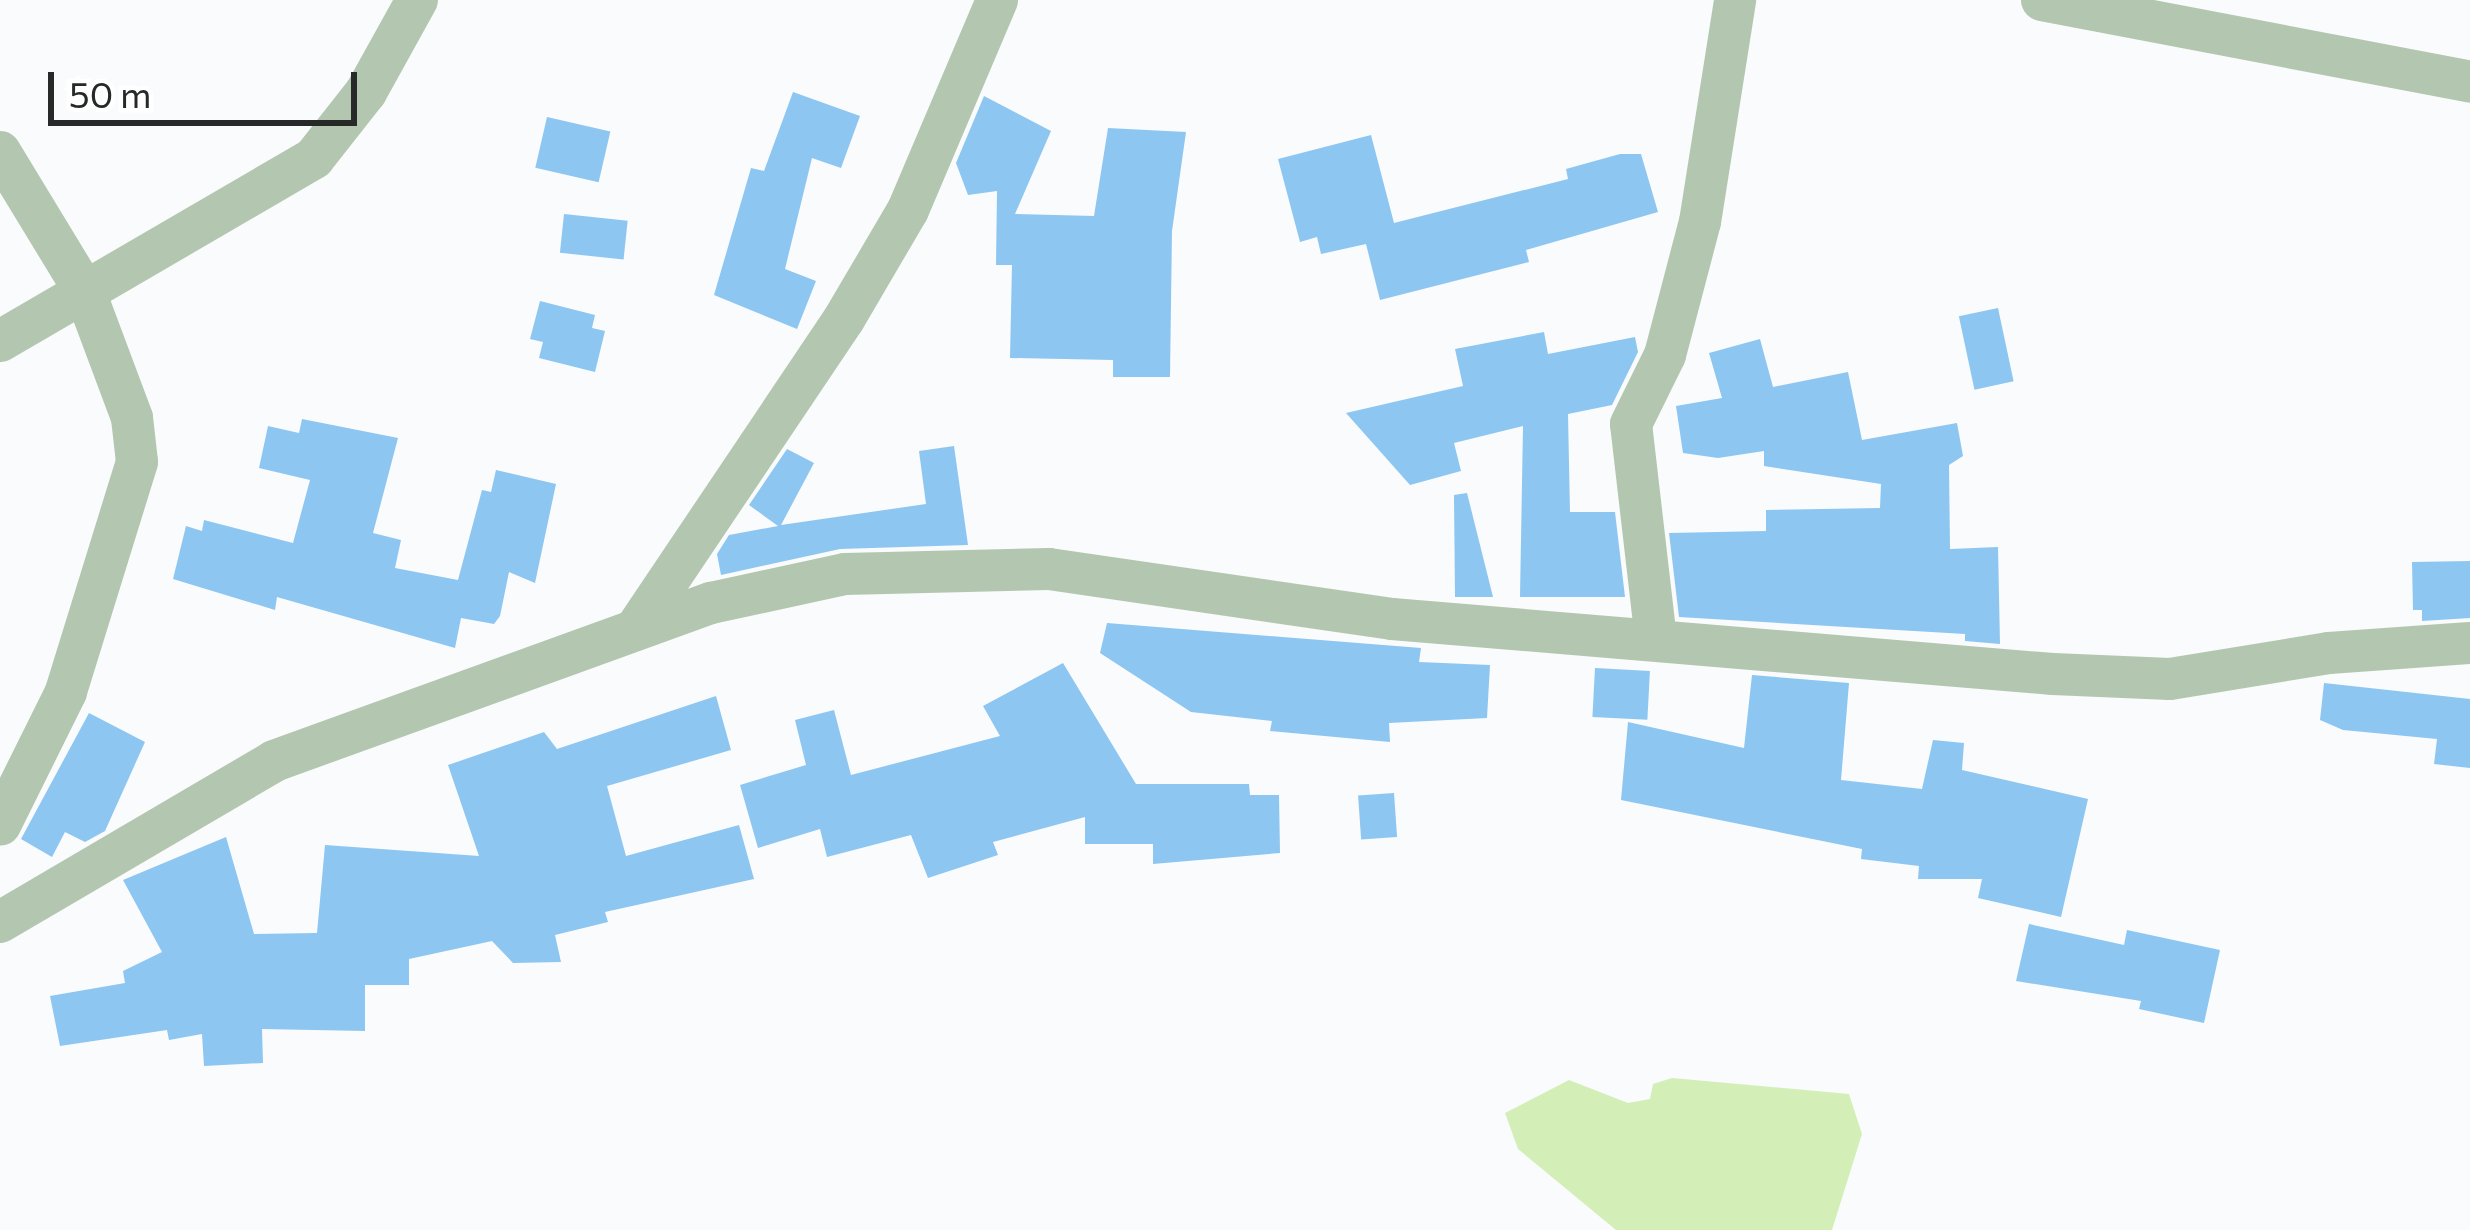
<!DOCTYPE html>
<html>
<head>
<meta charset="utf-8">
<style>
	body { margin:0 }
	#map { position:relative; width:2470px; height:1230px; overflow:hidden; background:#f9fbfd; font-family:Commissioner,sans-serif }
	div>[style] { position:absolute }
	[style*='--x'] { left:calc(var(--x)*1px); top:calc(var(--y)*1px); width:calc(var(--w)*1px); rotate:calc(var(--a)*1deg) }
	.green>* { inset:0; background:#d3efb7 }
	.building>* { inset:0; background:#8dc6f1; transform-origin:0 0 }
	.minor>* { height:42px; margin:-21px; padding:0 21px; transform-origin:21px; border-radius:21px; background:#b3c6af }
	span { translate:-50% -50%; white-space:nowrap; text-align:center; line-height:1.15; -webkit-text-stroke:10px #fff; paint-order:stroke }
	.scale { position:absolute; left:48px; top:72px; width:309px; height:54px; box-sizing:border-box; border:6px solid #272828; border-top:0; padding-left:15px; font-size:36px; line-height:42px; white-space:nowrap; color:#272828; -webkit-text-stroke:9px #fff; paint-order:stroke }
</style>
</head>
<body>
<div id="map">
	<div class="green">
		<div style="clip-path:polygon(1672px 1078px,1849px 1094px,1862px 1134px,1832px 1230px,1616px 1230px,1518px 1149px,1505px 1113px,1569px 1080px,1628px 1103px,1650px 1099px,1653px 1084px)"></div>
	</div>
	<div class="building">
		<div style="clip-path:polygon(793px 92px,860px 116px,841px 168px,812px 158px,785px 269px,816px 281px,797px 329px,714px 295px,751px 168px,764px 171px)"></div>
		<div style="clip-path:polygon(984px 96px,1051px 131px,1015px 214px,1094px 216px,1108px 128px,1186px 132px,1172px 231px,1170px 377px,1113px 377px,1113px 360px,1010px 358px,1012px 265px,996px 265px,997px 191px,968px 195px,956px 163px)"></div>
		<div style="left:547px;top:117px;width:65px;height:52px;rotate:13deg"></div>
		<div style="clip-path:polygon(1371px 135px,1394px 223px,1568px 179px,1566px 169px,1620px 154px,1641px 154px,1658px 212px,1526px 250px,1529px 262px,1380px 300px,1366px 244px,1321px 254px,1317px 237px,1300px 242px,1278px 159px)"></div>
		<div style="left:564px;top:214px;width:64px;height:39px;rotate:6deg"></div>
		<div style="clip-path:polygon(540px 301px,595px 315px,592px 328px,605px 331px,595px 372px,539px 358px,543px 342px,530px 339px)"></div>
		<div style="left:1998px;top:308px;width:75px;height:40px;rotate:78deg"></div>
		<div style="clip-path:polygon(1544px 332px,1548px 354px,1635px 337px,1638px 352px,1612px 405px,1568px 414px,1570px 512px,1615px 512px,1625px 597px,1520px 597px,1523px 426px,1454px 443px,1461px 471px,1410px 485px,1346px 413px,1463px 386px,1455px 349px)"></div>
		<div style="clip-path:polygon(1760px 339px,1773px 387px,1848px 372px,1862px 440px,1957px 423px,1963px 456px,1949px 465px,1950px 549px,1998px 547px,2000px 644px,1965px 641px,1965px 634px,1679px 617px,1669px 533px,1766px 531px,1766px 510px,1880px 508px,1881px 484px,1764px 466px,1764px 451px,1718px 458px,1683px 453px,1676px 406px,1722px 398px,1709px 353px)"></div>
		<div style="clip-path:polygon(302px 419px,398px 438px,373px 533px,401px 540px,395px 568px,458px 580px,482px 490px,491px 492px,496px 470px,556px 484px,535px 583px,509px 572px,500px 616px,494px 624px,461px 618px,455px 648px,277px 597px,275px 610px,173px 579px,186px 526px,202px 531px,204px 520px,293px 543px,310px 480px,259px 468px,268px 426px,299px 433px)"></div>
		<div style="clip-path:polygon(954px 446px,968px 545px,840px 549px,721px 575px,717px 554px,729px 535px,778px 526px,749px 505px,787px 449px,814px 463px,781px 525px,926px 504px,919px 451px)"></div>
		<div style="clip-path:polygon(1467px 493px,1493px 597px,1455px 597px,1454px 495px)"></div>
		<div style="clip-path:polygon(2470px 561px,2470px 618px,2422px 621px,2422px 610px,2413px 610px,2412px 562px)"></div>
		<div style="clip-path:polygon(1107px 623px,1421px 648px,1419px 662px,1490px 665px,1487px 718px,1389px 723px,1390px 742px,1270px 731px,1272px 721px,1191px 712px,1100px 653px)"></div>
		<div style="clip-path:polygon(1063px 663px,1136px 784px,1249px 784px,1250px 795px,1279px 795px,1280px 853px,1153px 864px,1153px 844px,1085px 844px,1085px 817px,993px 842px,998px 855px,928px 878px,911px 835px,827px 857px,820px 829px,758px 848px,740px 785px,806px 765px,795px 720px,834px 710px,851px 775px,1000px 736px,983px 706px)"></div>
		<div style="left:1595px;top:668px;width:55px;height:49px;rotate:3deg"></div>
		<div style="clip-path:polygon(1752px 675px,1849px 683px,1841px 780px,1922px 789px,1933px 740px,1964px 743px,1962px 770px,2088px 799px,2061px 917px,1978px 898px,1982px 879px,1918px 879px,1919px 866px,1861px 859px,1862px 849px,1621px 800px,1628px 722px,1744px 748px)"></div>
		<div style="clip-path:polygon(2324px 683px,2470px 699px,2470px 768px,2434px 764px,2437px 739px,2343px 730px,2320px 720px)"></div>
		<div style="clip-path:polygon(716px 696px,731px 750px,607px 786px,626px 856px,739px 825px,754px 879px,605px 912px,608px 922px,555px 935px,561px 962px,513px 963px,492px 941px,409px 959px,409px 985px,365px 985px,365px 1031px,262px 1029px,263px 1063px,204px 1066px,202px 1034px,169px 1040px,167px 1030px,60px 1046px,50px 996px,125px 983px,123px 971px,162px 952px,123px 880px,226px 837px,254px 934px,317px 933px,325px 845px,479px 856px,448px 765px,544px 732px,557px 749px)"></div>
		<div style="clip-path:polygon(89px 713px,145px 742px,105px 831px,85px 842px,65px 832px,52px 857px,21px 839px)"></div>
		<div style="left:1394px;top:793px;width:44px;height:36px;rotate:86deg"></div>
		<div style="clip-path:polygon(2029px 924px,2124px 945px,2127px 930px,2220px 950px,2204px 1023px,2139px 1009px,2141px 1001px,2016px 981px)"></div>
	</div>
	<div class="minor">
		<div style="--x:2042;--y:0;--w:436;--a:10.8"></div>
		<div style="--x:0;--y:152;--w:164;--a:58.7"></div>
		<div style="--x:85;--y:292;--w:134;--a:69.5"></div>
		<div style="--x:132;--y:418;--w:44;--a:83.5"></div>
		<div style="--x:137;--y:462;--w:241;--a:107.2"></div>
		<div style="--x:66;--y:692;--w:148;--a:116.4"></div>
		<div style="--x:0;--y:341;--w:363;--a:-30.2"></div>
		<div style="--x:314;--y:158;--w:84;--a:-51.8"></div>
		<div style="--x:366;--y:92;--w:105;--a:-61"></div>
		<div style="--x:635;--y:630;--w:375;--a:-56.1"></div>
		<div style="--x:844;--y:319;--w:126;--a:-59.6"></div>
		<div style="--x:908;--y:210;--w:228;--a:-67"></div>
		<div style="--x:1656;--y:640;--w:217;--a:-96.6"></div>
		<div style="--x:1631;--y:424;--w:77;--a:-63.8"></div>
		<div style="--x:1665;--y:355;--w:138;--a:-75.3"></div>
		<div style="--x:1700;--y:222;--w:225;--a:-81"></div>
		<div style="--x:0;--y:922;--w:318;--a:-30.4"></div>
		<div style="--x:274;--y:761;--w:465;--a:-19.9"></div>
		<div style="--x:711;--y:603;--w:137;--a:-12.2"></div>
		<div style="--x:845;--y:574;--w:204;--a:-1.4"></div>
		<div style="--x:1049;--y:569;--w:347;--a:8.3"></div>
		<div style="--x:1392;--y:619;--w:663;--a:4.76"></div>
		<div style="--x:2053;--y:674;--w:117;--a:2.4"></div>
		<div style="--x:2170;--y:679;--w:161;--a:-9.3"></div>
		<div style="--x:2329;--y:653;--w:141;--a:-4.1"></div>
	</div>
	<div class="scale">50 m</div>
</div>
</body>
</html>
